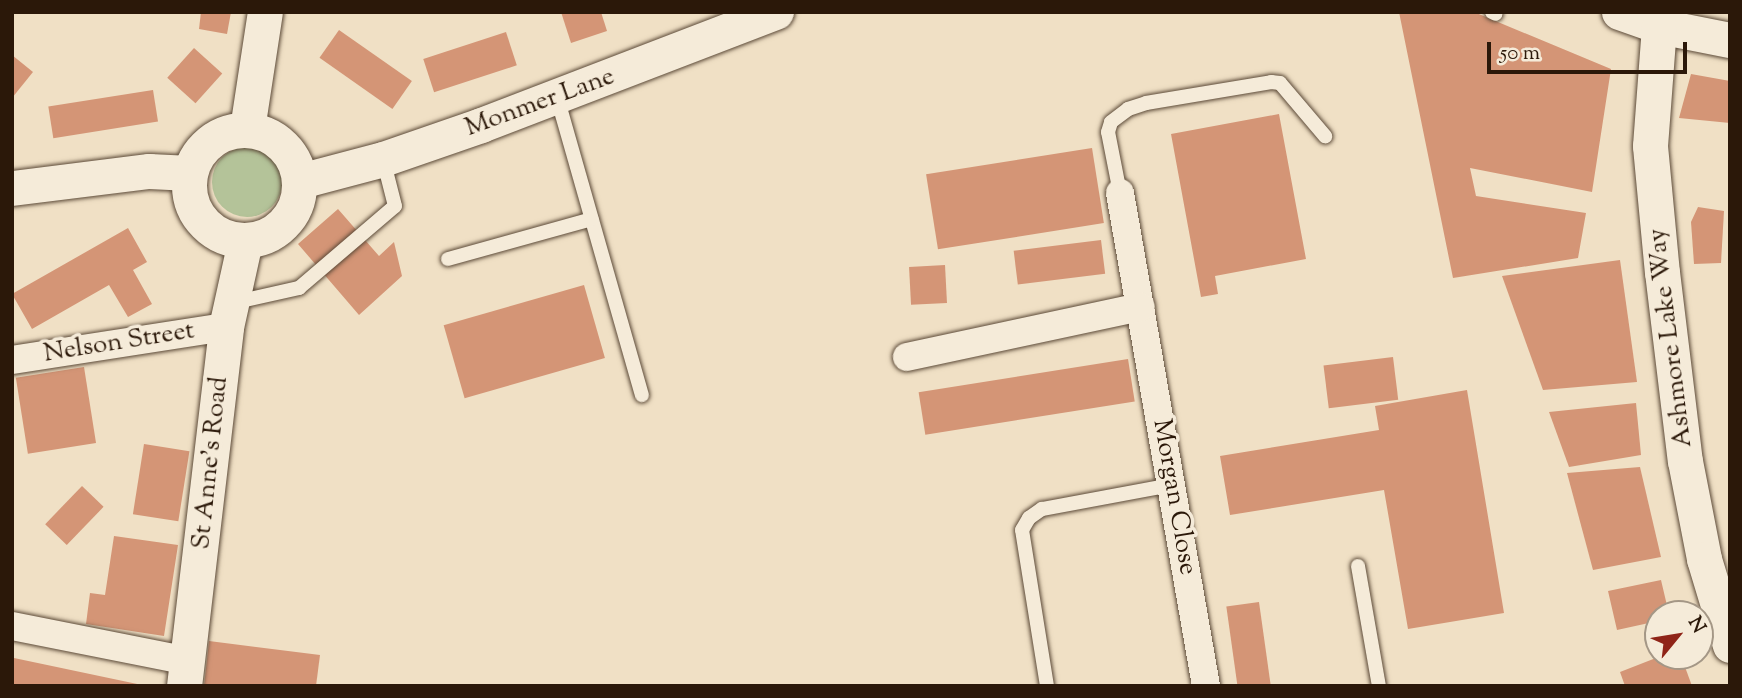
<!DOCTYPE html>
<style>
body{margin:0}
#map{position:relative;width:1742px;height:698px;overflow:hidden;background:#f0e0c5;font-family:"Sorts Mill Goudy",serif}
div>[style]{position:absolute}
.green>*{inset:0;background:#b4c399}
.round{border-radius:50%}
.building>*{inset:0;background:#d49576;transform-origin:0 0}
.roads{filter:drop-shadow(0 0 2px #5c4a38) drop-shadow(0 0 2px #5c4a38)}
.service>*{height:14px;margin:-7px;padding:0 7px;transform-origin:7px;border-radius:7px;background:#f5ebd9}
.minor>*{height:28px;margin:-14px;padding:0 14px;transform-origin:14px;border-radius:14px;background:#f5ebd9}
.tertiary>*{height:35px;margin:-17.5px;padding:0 17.5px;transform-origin:17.5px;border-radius:17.5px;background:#f5ebd9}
.tertiary>.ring{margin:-17.5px;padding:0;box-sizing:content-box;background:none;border:35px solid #f5ebd9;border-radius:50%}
span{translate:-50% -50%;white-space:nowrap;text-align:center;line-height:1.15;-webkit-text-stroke:7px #f5ebd9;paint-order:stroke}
.street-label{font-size:26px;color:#2b1809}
.frame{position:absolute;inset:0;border:14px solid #2b1809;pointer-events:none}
.north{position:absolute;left:1644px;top:600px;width:70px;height:70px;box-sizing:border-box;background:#f5ebd9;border:2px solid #a49786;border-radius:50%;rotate:60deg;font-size:19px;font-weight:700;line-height:28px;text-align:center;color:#2b1809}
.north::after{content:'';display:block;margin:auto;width:24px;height:32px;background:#8f2418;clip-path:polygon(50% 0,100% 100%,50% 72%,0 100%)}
.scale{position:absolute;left:1487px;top:42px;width:200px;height:32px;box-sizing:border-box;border:4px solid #2b1809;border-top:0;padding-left:9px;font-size:21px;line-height:24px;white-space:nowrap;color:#2b1809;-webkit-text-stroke:5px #f5ebd9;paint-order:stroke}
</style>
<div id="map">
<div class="green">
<div class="round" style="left:212px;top:147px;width:70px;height:70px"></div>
</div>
<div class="building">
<div style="clip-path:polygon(201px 12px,231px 12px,227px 34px,199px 29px)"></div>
<div style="clip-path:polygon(561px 12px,601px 12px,607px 31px,571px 43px)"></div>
<div style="clip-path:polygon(1399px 12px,1474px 12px,1611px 69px,1592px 192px,1470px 168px,1476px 196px,1586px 213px,1578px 258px,1453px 278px)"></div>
<div style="left:339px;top:30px;width:89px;height:34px;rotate:35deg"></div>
<div style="left:506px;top:32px;width:35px;height:87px;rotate:72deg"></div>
<div style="left:194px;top:48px;width:38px;height:40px;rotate:42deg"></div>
<div style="clip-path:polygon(12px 55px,33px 72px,12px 98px)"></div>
<div style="clip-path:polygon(1691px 74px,1730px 81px,1730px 123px,1679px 118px)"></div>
<div style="left:153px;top:90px;width:32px;height:106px;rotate:81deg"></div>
<div style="clip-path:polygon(1279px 114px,1306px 259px,1215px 276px,1218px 294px,1201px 297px,1171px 134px)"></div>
<div style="left:1092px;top:148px;width:76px;height:168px;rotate:81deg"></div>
<div style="clip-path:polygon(1698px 207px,1724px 211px,1721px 263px,1694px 264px,1691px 222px)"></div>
<div style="clip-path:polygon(338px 209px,379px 256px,394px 242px,402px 276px,359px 315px,298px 244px)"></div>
<div style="clip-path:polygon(128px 228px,147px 262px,133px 270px,152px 304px,128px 317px,109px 285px,32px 329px,12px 294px)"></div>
<div style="left:1101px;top:240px;width:34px;height:88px;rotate:83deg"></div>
<div style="clip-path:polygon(1620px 260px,1637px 382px,1543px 390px,1502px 276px)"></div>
<div style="left:945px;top:265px;width:38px;height:36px;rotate:87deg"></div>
<div style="left:584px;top:285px;width:76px;height:146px;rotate:74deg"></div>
<div style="left:1393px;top:357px;width:43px;height:70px;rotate:83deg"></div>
<div style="left:1128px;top:359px;width:43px;height:212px;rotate:81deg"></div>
<div style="left:84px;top:367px;width:77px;height:69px;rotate:81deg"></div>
<div style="clip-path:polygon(1467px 390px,1504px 613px,1408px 629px,1384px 490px,1230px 515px,1220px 456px,1379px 430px,1375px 406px)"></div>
<div style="clip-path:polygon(1636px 403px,1641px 455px,1569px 467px,1549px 412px)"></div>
<div style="left:144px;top:444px;width:46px;height:71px;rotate:9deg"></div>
<div style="clip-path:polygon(1640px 467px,1661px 557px,1593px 570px,1567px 473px)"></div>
<div style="left:82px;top:486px;width:30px;height:53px;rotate:44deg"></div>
<div style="clip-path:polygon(114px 536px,178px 545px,164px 636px,86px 624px,90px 593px,105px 595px)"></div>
<div style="clip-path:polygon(1661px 580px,1669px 614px,1658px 614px,1658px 621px,1617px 630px,1608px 591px)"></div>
<div style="left:1259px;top:602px;width:85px;height:33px;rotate:82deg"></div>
<div style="clip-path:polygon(209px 641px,320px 655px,316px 686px,204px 686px)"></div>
<div style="clip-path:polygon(1661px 656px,1681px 656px,1692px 686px,1625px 686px,1620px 672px)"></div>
<div style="clip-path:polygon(14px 658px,142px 685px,142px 686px,12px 686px)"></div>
</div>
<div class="roads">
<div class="service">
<div style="left:1492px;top:12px;width:4px;rotate:27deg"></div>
<div style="left:557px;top:97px;width:310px;rotate:74.1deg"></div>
<div style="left:1120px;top:193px;width:62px;rotate:-101.1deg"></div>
<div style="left:1108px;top:132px;width:10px;rotate:-73deg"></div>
<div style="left:1111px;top:122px;width:21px;rotate:-37deg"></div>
<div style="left:1128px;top:109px;width:19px;rotate:-18deg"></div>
<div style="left:1146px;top:103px;width:127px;rotate:-9.5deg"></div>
<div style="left:1271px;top:82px;width:9px;rotate:6deg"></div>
<div style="left:1280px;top:83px;width:70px;rotate:49.7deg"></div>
<div style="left:448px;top:259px;width:149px;rotate:-15.5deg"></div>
<div style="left:232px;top:303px;width:69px;rotate:-12.6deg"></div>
<div style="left:299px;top:288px;width:126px;rotate:-40.5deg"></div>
<div style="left:395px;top:206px;width:49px;rotate:-104.3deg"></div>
<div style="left:1358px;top:566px;width:122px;rotate:80.1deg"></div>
<div style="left:1047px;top:686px;width:158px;rotate:-99.1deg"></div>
<div style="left:1022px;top:530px;width:14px;rotate:-60deg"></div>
<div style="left:1029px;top:518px;width:16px;rotate:-35deg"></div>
<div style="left:1042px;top:509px;width:132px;rotate:-10.5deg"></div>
</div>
<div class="minor">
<div style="left:1120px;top:193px;width:500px;rotate:80.1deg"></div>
<div style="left:907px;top:357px;width:239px;rotate:-12.1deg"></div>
<div style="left:12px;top:360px;width:217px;rotate:-8.8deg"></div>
<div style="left:12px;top:626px;width:180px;rotate:11.2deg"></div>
</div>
<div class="tertiary">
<div style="left:1619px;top:12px;width:42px;rotate:19.3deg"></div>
<div style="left:1659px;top:26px;width:72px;rotate:11.2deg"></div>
<div style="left:1659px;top:26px;width:120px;rotate:94.3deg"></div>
<div style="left:1650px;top:146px;width:127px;rotate:84.6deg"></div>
<div style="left:1662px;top:272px;width:190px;rotate:83.1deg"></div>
<div style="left:1685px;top:461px;width:100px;rotate:79deg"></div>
<div style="left:1704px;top:559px;width:90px;rotate:73.2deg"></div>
<div style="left:247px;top:129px;width:118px;rotate:-81.3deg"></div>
<div class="ring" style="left:189px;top:130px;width:75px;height:75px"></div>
<div style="left:300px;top:181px;width:86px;rotate:-14.8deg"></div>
<div style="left:383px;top:159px;width:104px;rotate:-19.1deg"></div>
<div style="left:481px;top:125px;width:316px;rotate:-21deg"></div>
<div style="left:12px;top:188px;width:138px;rotate:-7.1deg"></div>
<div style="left:149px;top:171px;width:41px;rotate:2.8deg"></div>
<div style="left:184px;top:686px;width:361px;rotate:-83.3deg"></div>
<div style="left:226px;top:327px;width:88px;rotate:-77.5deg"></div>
</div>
</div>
<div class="street-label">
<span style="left:540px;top:103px;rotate:-20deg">Monmer Lane</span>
<span style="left:1671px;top:338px;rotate:-97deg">Ashmore Lake Way</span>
<span style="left:119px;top:343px;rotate:-9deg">Nelson Street</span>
<span style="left:211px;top:463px;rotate:-84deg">St Anne's Road</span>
<span style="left:1174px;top:497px;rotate:80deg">Morgan Close</span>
</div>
<div class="frame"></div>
<div class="north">N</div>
<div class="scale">50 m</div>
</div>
